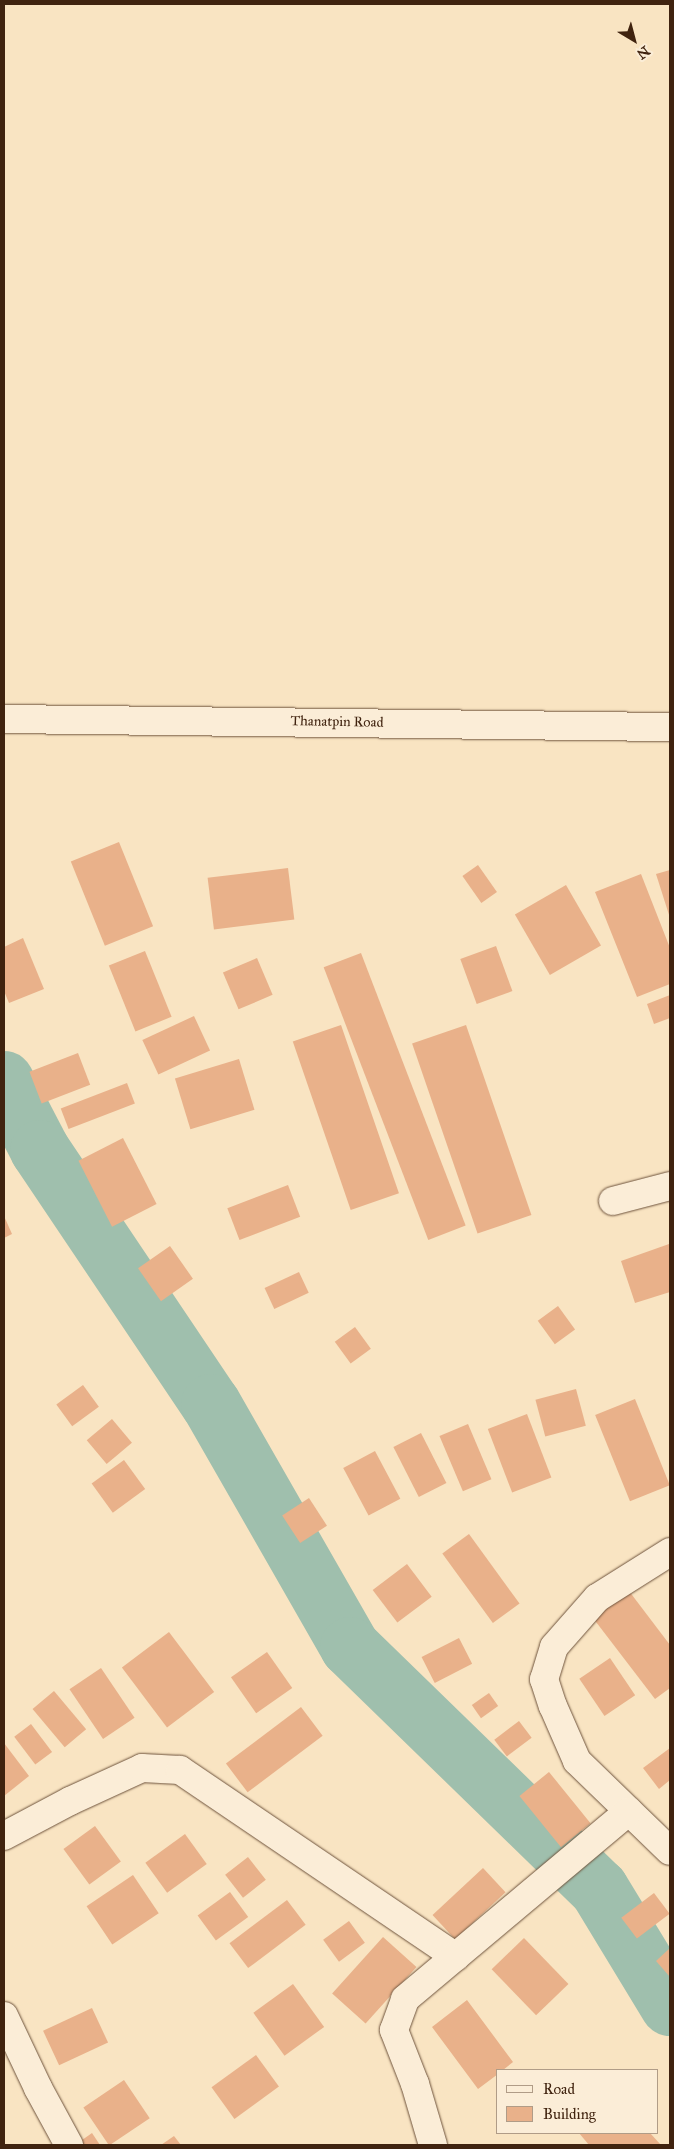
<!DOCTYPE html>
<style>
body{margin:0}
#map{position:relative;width:674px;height:2149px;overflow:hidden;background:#f9e4c2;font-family:"IM FELL Great Primer",serif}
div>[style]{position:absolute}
.river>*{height:60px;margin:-30px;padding:0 30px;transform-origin:30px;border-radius:30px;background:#9fbfad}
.building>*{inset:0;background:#e9b18a;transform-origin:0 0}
.roads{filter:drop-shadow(0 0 1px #6e533c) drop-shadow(0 0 1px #6e533c)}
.street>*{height:28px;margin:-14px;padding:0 14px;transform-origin:14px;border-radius:14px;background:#fbedd7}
.secondary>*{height:28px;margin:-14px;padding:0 14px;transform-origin:14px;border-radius:14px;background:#fbedd7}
span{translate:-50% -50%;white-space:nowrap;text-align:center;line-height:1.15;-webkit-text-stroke:4.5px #fbedd7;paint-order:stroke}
.street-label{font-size:14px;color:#40230f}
.frame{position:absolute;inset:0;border:5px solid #40230f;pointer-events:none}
.legend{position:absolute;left:496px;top:2069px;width:162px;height:65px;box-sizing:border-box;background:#fbedd7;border:1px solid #b09c87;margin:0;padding:6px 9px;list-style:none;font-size:15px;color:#40230f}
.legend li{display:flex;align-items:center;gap:10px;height:25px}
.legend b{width:25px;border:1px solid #b09c87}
.north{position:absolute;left:609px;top:15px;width:50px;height:50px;-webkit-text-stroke:4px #fbedd7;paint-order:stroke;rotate:143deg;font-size:14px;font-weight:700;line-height:20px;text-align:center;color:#40230f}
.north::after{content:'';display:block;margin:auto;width:18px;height:22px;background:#40230f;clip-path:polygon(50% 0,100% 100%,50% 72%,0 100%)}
</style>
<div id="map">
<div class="river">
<div style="left:4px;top:1081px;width:78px;rotate:62.4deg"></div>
<div style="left:40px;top:1150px;width:306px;rotate:56.1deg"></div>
<div style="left:211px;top:1404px;width:280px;rotate:60.2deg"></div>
<div style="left:350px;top:1647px;width:347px;rotate:44.2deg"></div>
<div style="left:599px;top:1889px;width:137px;rotate:58.7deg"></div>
</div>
<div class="building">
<div style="left:119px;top:842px;width:91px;height:52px;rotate:68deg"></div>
<div style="left:478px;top:865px;width:33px;height:19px;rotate:55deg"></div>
<div style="left:288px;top:868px;width:52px;height:81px;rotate:83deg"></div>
<div style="clip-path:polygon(670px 870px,670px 918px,656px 874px)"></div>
<div style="clip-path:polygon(641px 874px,670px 948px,670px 984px,637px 997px,595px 892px)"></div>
<div style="left:566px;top:885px;width:70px;height:59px;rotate:60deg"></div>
<div style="clip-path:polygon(23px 938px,44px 989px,9px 1003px,4px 991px,4px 947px)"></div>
<div style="left:496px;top:946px;width:48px;height:38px;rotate:70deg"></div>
<div style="left:145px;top:951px;width:71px;height:39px;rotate:68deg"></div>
<div style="left:361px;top:953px;width:292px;height:40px;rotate:69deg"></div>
<div style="left:257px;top:958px;width:40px;height:37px;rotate:67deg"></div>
<div style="clip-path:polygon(670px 995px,670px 1018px,654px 1024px,647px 1004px)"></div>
<div style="left:194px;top:1016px;width:38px;height:57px;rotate:65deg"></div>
<div style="left:341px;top:1025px;width:178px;height:51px;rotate:71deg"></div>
<div style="left:466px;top:1025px;width:201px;height:57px;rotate:71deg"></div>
<div style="left:78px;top:1053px;width:34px;height:52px;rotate:69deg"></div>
<div style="left:239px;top:1059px;width:53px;height:67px;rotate:73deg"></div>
<div style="left:127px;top:1083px;width:22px;height:71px;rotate:69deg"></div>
<div style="left:123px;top:1138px;width:74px;height:50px;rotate:63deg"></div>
<div style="left:288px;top:1185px;width:34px;height:65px;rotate:69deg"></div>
<div style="clip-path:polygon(4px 1216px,12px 1234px,4px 1238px)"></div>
<div style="clip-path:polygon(669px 1244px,670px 1292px,635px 1303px,621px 1261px)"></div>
<div style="left:170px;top:1246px;width:40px;height:39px;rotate:55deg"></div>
<div style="left:299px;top:1272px;width:23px;height:38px;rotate:65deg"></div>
<div style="left:558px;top:1306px;width:29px;height:25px;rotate:54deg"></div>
<div style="left:355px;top:1327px;width:27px;height:25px;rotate:54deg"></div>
<div style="left:83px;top:1385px;width:27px;height:33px;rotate:54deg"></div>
<div style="left:576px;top:1389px;width:38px;height:42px;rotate:75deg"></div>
<div style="left:635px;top:1399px;width:93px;height:43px;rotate:68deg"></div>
<div style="left:527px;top:1414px;width:68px;height:42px;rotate:69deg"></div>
<div style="left:112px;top:1419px;width:31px;height:33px;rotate:50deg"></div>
<div style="left:468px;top:1424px;width:60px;height:31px;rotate:67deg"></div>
<div style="left:421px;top:1433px;width:56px;height:31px;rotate:63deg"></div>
<div style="left:375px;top:1451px;width:54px;height:36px;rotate:62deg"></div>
<div style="left:124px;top:1460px;width:36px;height:40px;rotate:54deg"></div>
<div style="left:309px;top:1498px;width:33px;height:32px;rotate:57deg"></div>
<div style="left:469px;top:1534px;width:86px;height:33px;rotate:54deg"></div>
<div style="left:407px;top:1564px;width:41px;height:43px;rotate:53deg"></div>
<div style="clip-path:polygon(629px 1591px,670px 1645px,670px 1688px,655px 1699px,593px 1618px)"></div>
<div style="left:169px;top:1632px;width:75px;height:59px;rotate:53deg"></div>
<div style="left:459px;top:1638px;width:29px;height:42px;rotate:63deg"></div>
<div style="left:267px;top:1652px;width:44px;height:44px;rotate:55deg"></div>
<div style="left:610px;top:1658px;width:45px;height:37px;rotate:56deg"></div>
<div style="left:101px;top:1668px;width:60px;height:38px;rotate:56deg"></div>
<div style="left:54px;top:1691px;width:50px;height:28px;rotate:50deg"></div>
<div style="left:489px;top:1693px;width:16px;height:21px;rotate:55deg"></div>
<div style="left:301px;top:1707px;width:36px;height:94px;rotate:53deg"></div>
<div style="left:519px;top:1721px;width:21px;height:31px;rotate:53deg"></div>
<div style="left:31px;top:1724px;width:35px;height:21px;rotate:53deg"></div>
<div style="clip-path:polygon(4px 1743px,29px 1776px,4px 1796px)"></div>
<div style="clip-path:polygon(670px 1748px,670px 1780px,659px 1789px,643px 1768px)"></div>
<div style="left:549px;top:1772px;width:66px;height:38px;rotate:51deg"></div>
<div style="left:95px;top:1826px;width:44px;height:39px;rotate:54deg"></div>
<div style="left:185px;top:1834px;width:37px;height:49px;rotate:54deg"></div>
<div style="left:248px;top:1857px;width:29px;height:29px;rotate:52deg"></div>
<div style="left:483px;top:1868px;width:33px;height:69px;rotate:47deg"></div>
<div style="left:133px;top:1875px;width:46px;height:56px;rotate:56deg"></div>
<div style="left:230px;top:1892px;width:31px;height:40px;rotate:54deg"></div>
<div style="left:654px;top:1893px;width:26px;height:41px;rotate:53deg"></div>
<div style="left:287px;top:1900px;width:31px;height:72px;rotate:53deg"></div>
<div style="left:349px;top:1921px;width:27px;height:32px;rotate:54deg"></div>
<div style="left:383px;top:1937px;width:45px;height:76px;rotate:42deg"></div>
<div style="left:524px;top:1938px;width:64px;height:45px;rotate:46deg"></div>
<div style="clip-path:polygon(670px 1948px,670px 1977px,656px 1961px)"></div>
<div style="left:293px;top:1984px;width:53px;height:49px;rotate:54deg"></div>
<div style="clip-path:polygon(467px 2000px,513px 2062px,503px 2070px,498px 2070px,498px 2074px,478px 2089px,432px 2027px)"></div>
<div style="left:92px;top:2008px;width:38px;height:54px;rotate:65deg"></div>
<div style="left:256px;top:2055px;width:39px;height:55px;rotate:54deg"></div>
<div style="left:124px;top:2080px;width:46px;height:49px;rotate:56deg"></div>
<div style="clip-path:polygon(92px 2133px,100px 2145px,75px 2145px)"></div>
<div style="clip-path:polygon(579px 2133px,650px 2133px,661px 2145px,589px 2145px)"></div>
<div style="clip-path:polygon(174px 2136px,181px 2145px,161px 2145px)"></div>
</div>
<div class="roads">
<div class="street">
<div style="left:613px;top:1201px;width:59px;rotate:-14.7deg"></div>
<div style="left:670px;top:1552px;width:86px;rotate:147.8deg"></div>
<div style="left:597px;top:1598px;width:65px;rotate:131.3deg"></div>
<div style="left:554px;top:1647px;width:34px;rotate:107deg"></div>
<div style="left:544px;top:1679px;width:28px;rotate:72deg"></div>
<div style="left:553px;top:1706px;width:60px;rotate:66.4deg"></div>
<div style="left:577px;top:1761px;width:129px;rotate:44.1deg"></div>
<div style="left:4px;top:1836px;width:75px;rotate:-27.9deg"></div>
<div style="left:70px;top:1801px;width:79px;rotate:-24.6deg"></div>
<div style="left:142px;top:1768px;width:38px;rotate:3deg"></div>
<div style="left:180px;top:1770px;width:333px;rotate:34.1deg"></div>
<div style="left:4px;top:2016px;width:80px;rotate:64.7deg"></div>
<div style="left:38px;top:2088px;width:65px;rotate:61.5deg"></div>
<div style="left:433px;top:2145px;width:64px;rotate:-106.4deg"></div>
<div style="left:415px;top:2084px;width:58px;rotate:-111.3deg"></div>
<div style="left:394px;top:2030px;width:33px;rotate:-70deg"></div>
<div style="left:405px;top:1999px;width:292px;rotate:-40deg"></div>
</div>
<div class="secondary">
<div style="left:4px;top:719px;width:666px;rotate:0.69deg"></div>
</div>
</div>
<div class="street-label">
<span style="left:337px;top:722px;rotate:1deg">Thanatpin Road</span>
</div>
<div class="frame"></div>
<ul class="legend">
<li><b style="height:6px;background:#fbedd7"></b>Road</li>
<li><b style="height:14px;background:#e9b18a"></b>Building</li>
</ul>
<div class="north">N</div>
</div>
